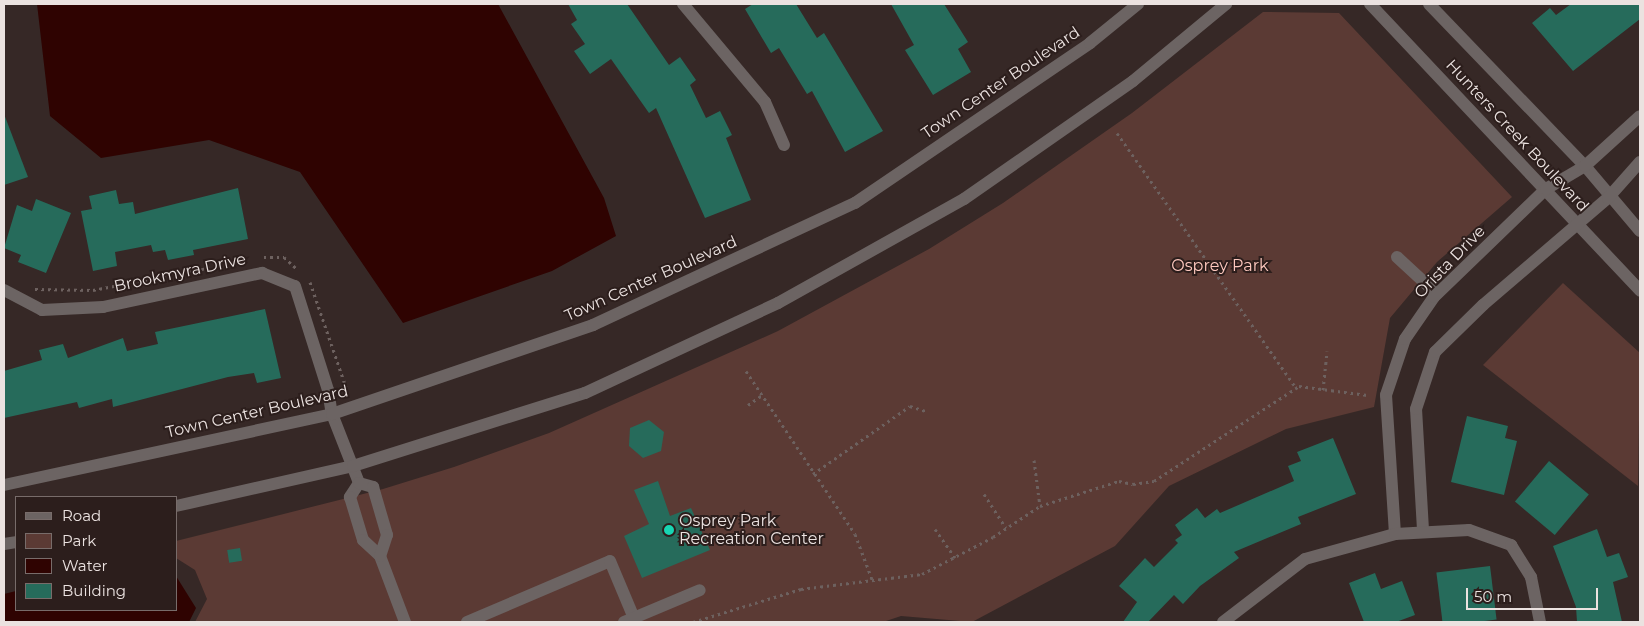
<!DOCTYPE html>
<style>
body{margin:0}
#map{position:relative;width:1644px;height:626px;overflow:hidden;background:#362826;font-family:Montserrat,sans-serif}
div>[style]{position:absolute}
.green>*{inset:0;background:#5b3a34}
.water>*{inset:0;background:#2f0301}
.building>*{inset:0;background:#266b5b;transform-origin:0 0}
.path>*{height:3px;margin-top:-1.5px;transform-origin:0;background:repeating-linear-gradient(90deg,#6d615f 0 2.5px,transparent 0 6.5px)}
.minor>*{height:12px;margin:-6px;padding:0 6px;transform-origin:6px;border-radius:6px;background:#6c6463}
.dots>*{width:14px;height:14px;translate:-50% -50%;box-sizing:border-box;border:2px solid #2c1e1c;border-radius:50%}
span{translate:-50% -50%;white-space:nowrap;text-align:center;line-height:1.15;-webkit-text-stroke:4px #2c1e1c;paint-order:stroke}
.street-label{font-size:16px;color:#ebe2e0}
.park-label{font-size:16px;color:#fec9bf}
.poi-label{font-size:16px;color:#ebe2e0}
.left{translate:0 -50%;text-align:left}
.frame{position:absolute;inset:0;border:5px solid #ebe2e0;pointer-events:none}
.legend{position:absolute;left:15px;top:496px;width:162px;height:115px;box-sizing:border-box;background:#2c1e1c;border:1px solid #786c6a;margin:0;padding:6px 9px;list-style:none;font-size:15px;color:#ebe2e0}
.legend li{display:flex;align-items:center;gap:10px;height:25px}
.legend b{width:25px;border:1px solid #786c6a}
.scale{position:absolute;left:1466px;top:588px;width:132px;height:22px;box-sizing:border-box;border:2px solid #ebe2e0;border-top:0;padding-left:6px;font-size:15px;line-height:18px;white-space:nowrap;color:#ebe2e0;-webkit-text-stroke:4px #2c1e1c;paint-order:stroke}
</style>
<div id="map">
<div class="green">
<div style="clip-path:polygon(1263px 12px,1339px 13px,1512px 197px,1437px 262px,1390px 318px,1374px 407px,1286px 429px,1169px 486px,1115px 546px,972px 622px,901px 616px,883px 622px,195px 622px,207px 599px,195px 570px,176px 558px,176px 541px,383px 489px,454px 467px,549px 433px,778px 331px,929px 249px,1003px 203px,1132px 113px)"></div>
<div style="clip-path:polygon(1563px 283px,1640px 353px,1638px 486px,1483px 365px)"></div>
</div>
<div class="water">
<div style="clip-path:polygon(37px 4px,498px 4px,604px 198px,616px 236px,552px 271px,403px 323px,300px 172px,209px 140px,101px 158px,50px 116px)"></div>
<div style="clip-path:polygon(176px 576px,196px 608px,189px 622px,4px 622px,4px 594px,16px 591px,16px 610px,176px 610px)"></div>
</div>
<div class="building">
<div style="clip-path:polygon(568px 4px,627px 4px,669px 65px,680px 57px,696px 80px,690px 85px,706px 118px,720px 111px,732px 135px,726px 138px,751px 200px,705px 218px,656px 108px,649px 113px,611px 59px,590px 74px,574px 51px,585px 44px,571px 24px,577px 20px)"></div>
<div style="clip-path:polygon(753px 4px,796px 4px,817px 38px,824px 33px,883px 131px,845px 152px,812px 91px,807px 94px,779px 48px,771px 53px,745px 9px)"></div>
<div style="clip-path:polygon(891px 4px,944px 4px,968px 42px,958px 49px,971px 72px,933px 95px,905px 50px,914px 45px)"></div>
<div style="clip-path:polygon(1571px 4px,1640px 4px,1640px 19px,1573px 71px,1532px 23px,1550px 8px,1556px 15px)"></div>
<div style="clip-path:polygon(4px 114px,28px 177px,4px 185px)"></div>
<div style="clip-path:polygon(238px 188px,248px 239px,193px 250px,194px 255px,168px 260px,165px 250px,153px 252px,151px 245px,115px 252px,117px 266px,93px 271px,81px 211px,92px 209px,89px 196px,116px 190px,119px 204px,133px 202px,135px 214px)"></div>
<div style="clip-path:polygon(36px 199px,71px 213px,46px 273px,18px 262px,21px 255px,4px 248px,17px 205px,32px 211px)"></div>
<div style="clip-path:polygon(265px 309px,281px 378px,257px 383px,254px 373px,228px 377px,113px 407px,112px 399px,79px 408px,77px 402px,4px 418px,4px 371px,42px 360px,39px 350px,63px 344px,68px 358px,123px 338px,127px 351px,158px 344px,155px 332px)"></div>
<div style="clip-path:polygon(1467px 416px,1508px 426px,1505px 438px,1517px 441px,1504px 495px,1451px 482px)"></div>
<div style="clip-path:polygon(649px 420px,664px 432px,661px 451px,643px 458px,629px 446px,630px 428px)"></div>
<div style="clip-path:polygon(1333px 438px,1356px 494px,1298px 517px,1301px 524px,1234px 552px,1239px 558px,1200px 586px,1183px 604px,1174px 595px,1148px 622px,1123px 622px,1137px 602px,1119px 586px,1145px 558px,1154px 567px,1178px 543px,1175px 540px,1182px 535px,1175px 525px,1197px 508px,1205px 518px,1217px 509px,1220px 513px,1294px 481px,1288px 466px,1301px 461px,1297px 452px)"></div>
<div style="left:1549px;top:461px;width:52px;height:53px;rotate:40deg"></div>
<div style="clip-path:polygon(658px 481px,670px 516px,691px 508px,710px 550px,642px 578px,624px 536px,649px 524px,634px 490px)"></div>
<div style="clip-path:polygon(1597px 529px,1607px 557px,1619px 553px,1628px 577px,1613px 582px,1622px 622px,1577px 622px,1576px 607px,1553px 546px)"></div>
<div style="left:240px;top:548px;width:13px;height:13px;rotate:81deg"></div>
<div style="left:1490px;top:566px;width:54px;height:54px;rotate:83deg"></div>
<div style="clip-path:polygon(1375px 573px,1381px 589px,1402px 581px,1415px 615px,1396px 622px,1364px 622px,1349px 583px)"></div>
</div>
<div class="path">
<div style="left:1117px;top:133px;width:312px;rotate:54.9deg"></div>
<div style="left:264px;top:257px;width:20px"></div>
<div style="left:284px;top:257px;width:19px;rotate:43deg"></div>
<div style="left:310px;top:282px;width:111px;rotate:71.1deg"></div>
<div style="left:35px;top:289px;width:58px;rotate:1deg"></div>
<div style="left:93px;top:290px;width:121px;rotate:-10.9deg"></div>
<div style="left:746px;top:371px;width:196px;rotate:56.2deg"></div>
<div style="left:855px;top:534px;width:51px;rotate:69.4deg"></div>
<div style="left:1323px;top:390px;width:39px;rotate:-84deg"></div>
<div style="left:748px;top:405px;width:16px;rotate:-35deg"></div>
<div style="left:1034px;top:460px;width:46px;rotate:82.6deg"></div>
<div style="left:813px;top:474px;width:118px;rotate:-35deg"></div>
<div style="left:910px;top:406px;width:16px;rotate:18deg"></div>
<div style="left:984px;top:494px;width:40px;rotate:57.1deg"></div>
<div style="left:935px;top:529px;width:35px;rotate:55deg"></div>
<div style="left:693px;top:622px;width:113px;rotate:-17deg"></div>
<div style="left:801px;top:589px;width:122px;rotate:-7.1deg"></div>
<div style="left:922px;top:574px;width:80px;rotate:-27.5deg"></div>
<div style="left:993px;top:537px;width:56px;rotate:-33.4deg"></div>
<div style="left:1040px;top:506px;width:83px;rotate:-17.6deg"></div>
<div style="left:1119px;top:481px;width:14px;rotate:12deg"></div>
<div style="left:1133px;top:484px;width:21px;rotate:-8deg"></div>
<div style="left:1154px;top:481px;width:173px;rotate:-33.2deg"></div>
<div style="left:1299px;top:386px;width:69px;rotate:7.5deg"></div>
</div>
<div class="minor">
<div style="left:683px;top:4px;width:128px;rotate:50.1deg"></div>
<div style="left:765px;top:102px;width:47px;rotate:66.2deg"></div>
<div style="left:1370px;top:4px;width:394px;rotate:46.7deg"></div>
<div style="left:1429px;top:4px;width:225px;rotate:46.1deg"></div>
<div style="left:1585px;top:166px;width:85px;rotate:49.8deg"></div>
<div style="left:1397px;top:257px;width:54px;rotate:42.8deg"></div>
<div style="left:4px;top:290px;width:43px;rotate:27.8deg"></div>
<div style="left:42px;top:310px;width:61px;rotate:-2.8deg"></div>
<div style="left:103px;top:307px;width:163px;rotate:-12.1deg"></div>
<div style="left:262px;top:273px;width:35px;rotate:22deg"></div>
<div style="left:295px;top:286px;width:109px;rotate:72.4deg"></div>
<div style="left:328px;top:390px;width:24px;rotate:81deg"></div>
<div style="left:332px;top:414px;width:74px;rotate:68.6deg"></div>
<div style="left:359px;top:483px;width:17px;rotate:123deg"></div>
<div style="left:350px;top:497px;width:45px;rotate:73.2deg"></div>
<div style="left:363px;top:540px;width:23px;rotate:43deg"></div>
<div style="left:380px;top:556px;width:71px;rotate:69.3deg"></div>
<div style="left:359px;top:483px;width:15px;rotate:16deg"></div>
<div style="left:373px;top:487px;width:50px;rotate:73.7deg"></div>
<div style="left:387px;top:535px;width:22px;rotate:108deg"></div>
<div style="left:4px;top:485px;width:336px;rotate:-12.2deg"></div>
<div style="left:332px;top:414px;width:276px;rotate:-18.8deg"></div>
<div style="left:593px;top:325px;width:289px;rotate:-25deg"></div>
<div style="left:855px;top:203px;width:284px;rotate:-34.2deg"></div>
<div style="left:1090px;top:43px;width:62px;rotate:-39.1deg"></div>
<div style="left:176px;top:506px;width:181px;rotate:-12.7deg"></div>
<div style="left:353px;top:466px;width:243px;rotate:-17.5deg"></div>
<div style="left:585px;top:393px;width:213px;rotate:-25deg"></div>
<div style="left:778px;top:303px;width:213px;rotate:-29.2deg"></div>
<div style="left:964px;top:199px;width:206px;rotate:-34.9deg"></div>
<div style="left:1133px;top:81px;width:121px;rotate:-39.6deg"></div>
<div style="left:1423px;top:530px;width:121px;rotate:-93.3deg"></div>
<div style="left:1416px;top:409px;width:60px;rotate:-71.6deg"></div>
<div style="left:1435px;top:352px;width:67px;rotate:-44.4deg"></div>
<div style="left:1483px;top:305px;width:165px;rotate:-40.6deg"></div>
<div style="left:1608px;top:198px;width:48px;rotate:-48.4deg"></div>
<div style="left:1395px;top:534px;width:139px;rotate:-93.7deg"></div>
<div style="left:1386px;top:395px;width:59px;rotate:-71.3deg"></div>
<div style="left:1405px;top:339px;width:51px;rotate:-55.4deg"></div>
<div style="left:1434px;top:297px;width:156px;rotate:-44deg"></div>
<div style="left:1546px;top:189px;width:45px;rotate:-30.5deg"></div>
<div style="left:1585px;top:166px;width:74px;rotate:-42.3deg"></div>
<div style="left:4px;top:544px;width:12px;rotate:-9deg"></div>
<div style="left:467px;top:622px;width:155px;rotate:-23.1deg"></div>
<div style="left:610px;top:561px;width:62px;rotate:67.2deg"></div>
<div style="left:624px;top:622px;width:82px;rotate:-22.8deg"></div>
<div style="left:1223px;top:622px;width:103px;rotate:-37.5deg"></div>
<div style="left:1305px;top:559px;width:93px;rotate:-15.5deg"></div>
<div style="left:1395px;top:534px;width:74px;rotate:-3.1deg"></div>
<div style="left:1469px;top:530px;width:45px;rotate:19.7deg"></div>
<div style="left:1511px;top:545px;width:38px;rotate:58deg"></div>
<div style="left:1531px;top:577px;width:46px;rotate:78.7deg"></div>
</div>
<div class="dots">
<div style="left:669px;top:530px;background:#18d5b2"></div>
</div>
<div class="street-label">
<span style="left:1001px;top:83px;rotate:-34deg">Town Center Boulevard</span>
<span style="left:1517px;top:136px;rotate:47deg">Hunters Creek Boulevard</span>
<span style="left:1450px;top:262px;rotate:-46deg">Orista Drive</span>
<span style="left:180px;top:273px;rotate:-12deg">Brookmyra Drive</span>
<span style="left:651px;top:279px;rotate:-24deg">Town Center Boulevard</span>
<span style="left:257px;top:412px;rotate:-13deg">Town Center Boulevard</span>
</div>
<div class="park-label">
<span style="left:1220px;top:266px">Osprey Park</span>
</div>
<div class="poi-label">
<span class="left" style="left:679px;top:530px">Osprey Park<br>Recreation Center</span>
</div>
<div class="frame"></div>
<ul class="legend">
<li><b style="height:6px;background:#6c6463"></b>Road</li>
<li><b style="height:14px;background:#5b3a34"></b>Park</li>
<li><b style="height:14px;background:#2f0301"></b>Water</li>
<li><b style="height:14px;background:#266b5b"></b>Building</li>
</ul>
<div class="scale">50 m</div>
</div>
